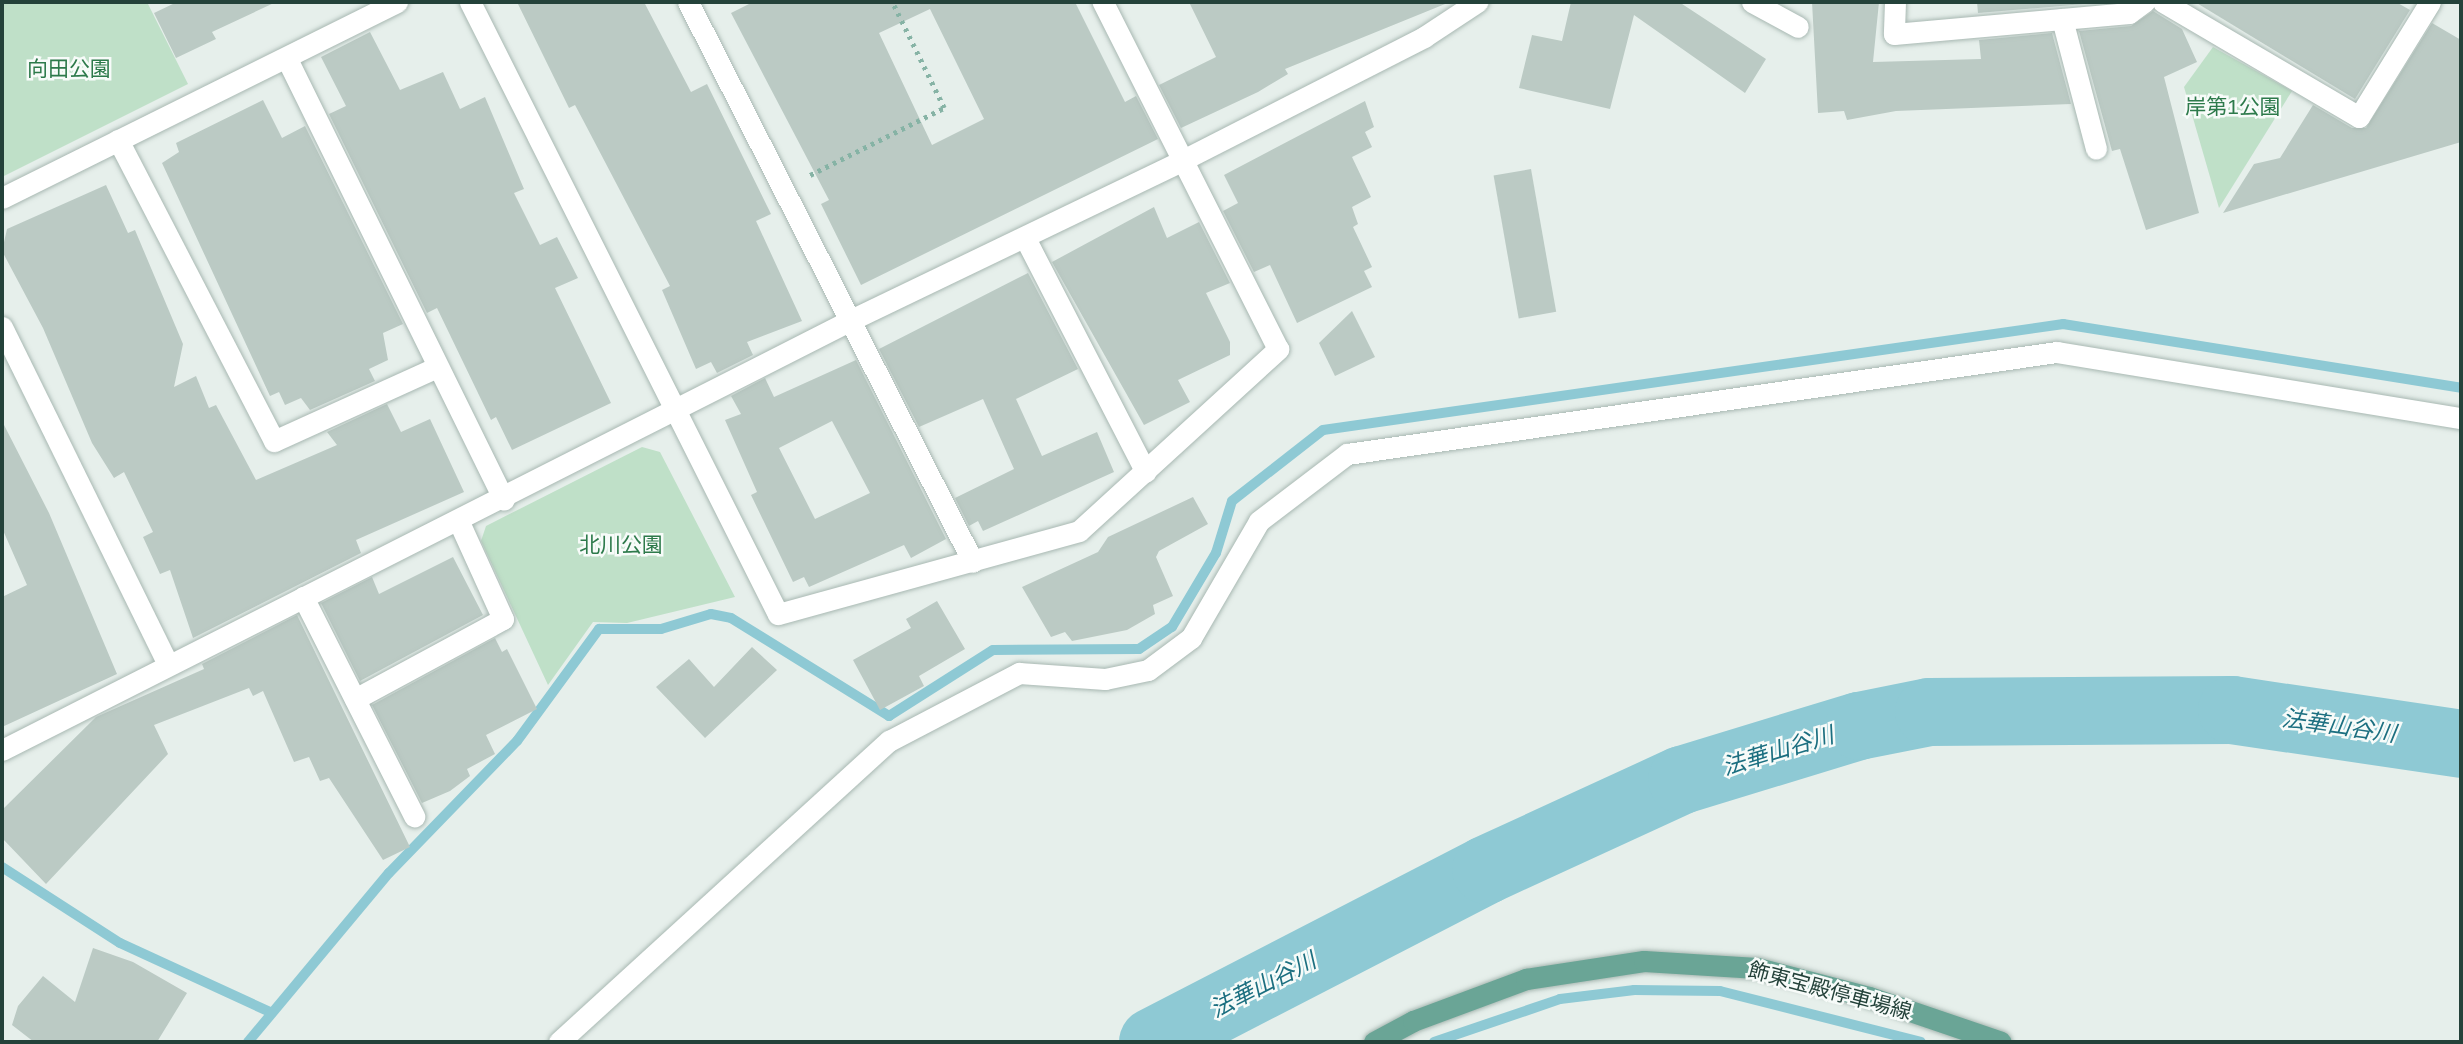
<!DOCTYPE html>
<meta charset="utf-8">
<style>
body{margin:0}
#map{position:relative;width:2463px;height:1044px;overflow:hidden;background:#e6efeb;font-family:Arial,"Noto Sans JP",sans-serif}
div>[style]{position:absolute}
.green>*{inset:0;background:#bfe0c8}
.stream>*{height:10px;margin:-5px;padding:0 5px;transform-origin:5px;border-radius:5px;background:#8ec9d4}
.river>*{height:68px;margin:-34px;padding:0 34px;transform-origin:34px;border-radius:34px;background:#8ec9d4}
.building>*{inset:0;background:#bbcac4;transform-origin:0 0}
.path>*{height:4.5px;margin-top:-2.25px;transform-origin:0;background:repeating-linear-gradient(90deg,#86b3a5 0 3.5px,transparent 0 8.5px)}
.roads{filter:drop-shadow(0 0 2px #a8b8b2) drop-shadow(0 0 2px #a8b8b2)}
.minor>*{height:21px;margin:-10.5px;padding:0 10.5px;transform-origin:10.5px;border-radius:10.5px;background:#fff}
.major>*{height:21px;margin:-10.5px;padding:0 10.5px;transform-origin:10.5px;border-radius:10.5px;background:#6aa596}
span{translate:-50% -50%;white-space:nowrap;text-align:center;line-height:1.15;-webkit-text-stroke:5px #f7fbf9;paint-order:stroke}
.park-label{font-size:21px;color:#2d7a4b}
.street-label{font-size:21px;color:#24423a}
.water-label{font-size:23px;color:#1c6f80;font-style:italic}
.frame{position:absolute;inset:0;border:4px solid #24423a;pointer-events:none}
</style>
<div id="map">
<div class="green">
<div style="clip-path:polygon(2px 2px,147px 2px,188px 84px,2px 177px)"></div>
<div style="clip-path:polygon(2213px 47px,2292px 91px,2219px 208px,2184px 87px)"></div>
<div style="clip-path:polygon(642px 447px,660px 452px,735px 597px,627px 623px,593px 622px,548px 685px,481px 541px,486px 526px)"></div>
</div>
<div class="stream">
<div style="left:2px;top:867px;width:140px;rotate:32.8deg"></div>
<div style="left:120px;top:943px;width:167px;rotate:24.7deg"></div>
<div style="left:248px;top:1042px;width:220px;rotate:-50.2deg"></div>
<div style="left:389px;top:873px;width:184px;rotate:-45.9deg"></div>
<div style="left:517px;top:741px;width:139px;rotate:-53.8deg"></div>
<div style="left:599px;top:629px;width:62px"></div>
<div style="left:661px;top:629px;width:52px;rotate:-16.7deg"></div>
<div style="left:711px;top:614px;width:20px;rotate:11deg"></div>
<div style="left:731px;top:618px;width:186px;rotate:31.8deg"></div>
<div style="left:889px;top:716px;width:123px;rotate:-32.4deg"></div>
<div style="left:993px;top:650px;width:146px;rotate:-0.4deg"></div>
<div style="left:1139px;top:649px;width:40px;rotate:-34deg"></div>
<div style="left:1172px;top:627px;width:86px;rotate:-59.3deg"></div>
<div style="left:1216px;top:553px;width:54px;rotate:-72.9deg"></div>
<div style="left:1232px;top:501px;width:115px;rotate:-38deg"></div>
<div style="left:1323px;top:430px;width:748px;rotate:-8.15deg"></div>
<div style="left:2063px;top:324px;width:403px;rotate:9.1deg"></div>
<div style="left:1434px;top:1042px;width:133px;rotate:-18.8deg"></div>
<div style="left:1560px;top:999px;width:75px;rotate:-6.9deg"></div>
<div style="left:1634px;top:990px;width:86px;rotate:0.7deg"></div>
<div style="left:1720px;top:991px;width:207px;rotate:14.2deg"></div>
</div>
<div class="river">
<div style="left:1153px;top:1042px;width:375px;rotate:-27.3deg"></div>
<div style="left:1486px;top:870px;width:216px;rotate:-24.7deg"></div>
<div style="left:1682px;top:780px;width:185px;rotate:-17deg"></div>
<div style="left:1859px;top:726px;width:71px;rotate:-11.3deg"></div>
<div style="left:1929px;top:712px;width:303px;rotate:-0.4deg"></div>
<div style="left:2232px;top:710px;width:232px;rotate:8.4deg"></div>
</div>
<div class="building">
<div style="clip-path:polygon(177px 2px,276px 2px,212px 32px,216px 39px,176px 58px,154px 13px)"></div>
<div style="clip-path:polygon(517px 2px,644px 2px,691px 92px,707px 84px,771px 214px,756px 221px,802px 321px,747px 342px,753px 355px,717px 373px,711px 362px,696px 369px,662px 290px,670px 286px,583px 120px,575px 105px,569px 108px)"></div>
<div style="clip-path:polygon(evenodd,753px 2px,1075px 2px,1125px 102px,1136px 96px,1158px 139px,861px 285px,821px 204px,829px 200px,731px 13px,753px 2px,930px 9px,984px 119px,932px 145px,879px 33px,930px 9px)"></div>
<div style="clip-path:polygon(1189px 2px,1450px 2px,1285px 69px,1288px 74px,1258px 92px,1181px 128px,1159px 85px,1216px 57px)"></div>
<div style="clip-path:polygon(1571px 2px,1679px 2px,1766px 59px,1745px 93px,1634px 15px,1610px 109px,1519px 88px,1532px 35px,1562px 41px)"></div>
<div style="clip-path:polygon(1812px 2px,1879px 2px,1873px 62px,1981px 59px,1979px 40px,2052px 33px,2071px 104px,1896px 111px,1847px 120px,1844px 111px,1818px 113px)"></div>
<div style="clip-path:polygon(1977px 2px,2107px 2px,1978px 13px)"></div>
<div style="clip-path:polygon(2195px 2px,2396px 2px,2410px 10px,2355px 99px)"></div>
<div style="clip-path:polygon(2153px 11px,2182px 29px,2197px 62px,2164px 77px,2199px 213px,2146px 230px,2120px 149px,2112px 151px,2079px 31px,2131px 26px)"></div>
<div style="clip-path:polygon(2432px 23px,2461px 40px,2461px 142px,2223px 213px,2254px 164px,2280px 158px,2313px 105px,2352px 128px,2366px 128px)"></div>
<div style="clip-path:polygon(370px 32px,400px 90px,443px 72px,460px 109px,485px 97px,524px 189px,514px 193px,540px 245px,557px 237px,578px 278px,555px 288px,611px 403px,512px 450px,496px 417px,491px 420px,437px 308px,427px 313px,329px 114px,346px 106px,321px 57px)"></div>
<div style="clip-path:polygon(263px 100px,282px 138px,305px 126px,403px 324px,383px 333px,388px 360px,369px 369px,375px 381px,310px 410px,301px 398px,285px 405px,279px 392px,270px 396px,162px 163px,179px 152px,176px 143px)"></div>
<div style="clip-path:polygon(1365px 101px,1374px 127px,1365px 132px,1372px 147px,1352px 157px,1371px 197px,1352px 207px,1358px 224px,1353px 227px,1372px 267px,1364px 271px,1372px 287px,1297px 323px,1270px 265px,1254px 272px,1223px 211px,1238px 203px,1224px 175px)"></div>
<div style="left:1531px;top:169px;width:145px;height:38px;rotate:80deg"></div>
<div style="clip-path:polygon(106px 185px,128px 233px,135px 230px,183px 344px,174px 387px,196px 376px,209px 408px,216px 405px,256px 480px,337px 445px,327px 432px,387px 404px,401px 432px,430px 419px,464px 492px,356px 540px,361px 553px,193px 638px,170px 570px,160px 574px,143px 537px,153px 532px,124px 472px,114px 478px,92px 443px,43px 328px,2px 251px,7px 229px)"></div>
<div style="clip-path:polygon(1154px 207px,1167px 238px,1199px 222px,1230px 283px,1206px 293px,1230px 342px,1230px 355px,1178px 380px,1190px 402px,1144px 425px,1052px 262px)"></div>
<div style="clip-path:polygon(1028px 273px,1078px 369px,1016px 399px,1042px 456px,1097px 432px,1114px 472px,983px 531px,978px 521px,969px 526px,955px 498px,1014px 469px,983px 399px,919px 427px,879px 349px)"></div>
<div style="clip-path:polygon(1352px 311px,1375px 357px,1335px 376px,1319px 343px)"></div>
<div style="clip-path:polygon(evenodd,856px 360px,946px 539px,911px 558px,904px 545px,809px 587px,804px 577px,793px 582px,751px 495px,757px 492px,725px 420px,741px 414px,731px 396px,765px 378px,774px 397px,856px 360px,832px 421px,870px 493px,815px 519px,779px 448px,832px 421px)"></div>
<div style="clip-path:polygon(2px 421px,49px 513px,117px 674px,2px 727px,2px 597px,27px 585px,2px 528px)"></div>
<div style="clip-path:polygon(1193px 497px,1208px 524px,1159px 551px,1156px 557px,1173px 596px,1153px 605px,1155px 614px,1127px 630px,1072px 641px,1065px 632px,1051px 637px,1022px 587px,1098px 552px,1108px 537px)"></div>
<div style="clip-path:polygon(453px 557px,483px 615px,360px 681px,321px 603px,372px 577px,379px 594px)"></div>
<div style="clip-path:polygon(937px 601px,965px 649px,919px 676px,924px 686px,880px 710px,853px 660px,911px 628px,906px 619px)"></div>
<div style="clip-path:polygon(297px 615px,410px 847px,383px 860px,329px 778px,320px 781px,309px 757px,294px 762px,263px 691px,253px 696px,249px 688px,154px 725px,168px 754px,46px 884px,2px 838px,2px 810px,96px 717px,204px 669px,202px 664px)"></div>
<div style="clip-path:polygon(495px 638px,502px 652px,507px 649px,537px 709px,486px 735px,495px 754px,467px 769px,470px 776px,450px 791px,422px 803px,372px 705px)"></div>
<div style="clip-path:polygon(752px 647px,777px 670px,705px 738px,656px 687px,689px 659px,714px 687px)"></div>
<div style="clip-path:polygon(93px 948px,133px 962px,187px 993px,157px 1042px,34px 1042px,12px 1025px,18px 1006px,43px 976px,75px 1002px)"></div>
</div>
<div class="path">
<div style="left:810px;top:175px;width:150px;rotate:-26.6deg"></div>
<div style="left:944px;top:108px;width:118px;rotate:-116.1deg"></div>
</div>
<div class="roads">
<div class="minor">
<div style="left:470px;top:2px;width:685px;rotate:63.29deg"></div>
<div style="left:778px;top:614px;width:312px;rotate:-15.4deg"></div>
<div style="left:1079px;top:531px;width:270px;rotate:-42.4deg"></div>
<div style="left:1278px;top:349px;width:389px;rotate:-116.8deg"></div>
<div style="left:688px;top:2px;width:628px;rotate:63.03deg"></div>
<div style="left:1752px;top:2px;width:52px;rotate:28.5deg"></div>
<div style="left:1895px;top:2px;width:32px;rotate:92deg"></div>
<div style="left:1894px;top:34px;width:236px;rotate:-5.1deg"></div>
<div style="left:2129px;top:13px;width:19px;rotate:-36deg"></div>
<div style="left:2163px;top:2px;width:227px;rotate:30.4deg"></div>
<div style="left:2359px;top:117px;width:135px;rotate:-58.3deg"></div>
<div style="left:2062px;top:19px;width:134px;rotate:75.3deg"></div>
<div style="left:287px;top:59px;width:491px;rotate:63.8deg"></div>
<div style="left:118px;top:140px;width:339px;rotate:62.6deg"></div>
<div style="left:274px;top:441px;width:179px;rotate:-24.4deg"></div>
<div style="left:2px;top:198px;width:441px;rotate:-26.4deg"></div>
<div style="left:1025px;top:238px;width:263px;rotate:62.7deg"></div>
<div style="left:2px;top:327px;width:373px;rotate:63.8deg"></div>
<div style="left:303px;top:597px;width:246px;rotate:63.1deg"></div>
<div style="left:355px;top:699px;width:168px;rotate:-28.4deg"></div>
<div style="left:503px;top:619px;width:107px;rotate:-114.4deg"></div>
<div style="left:2px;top:750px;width:949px;rotate:-26.86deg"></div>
<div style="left:849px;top:321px;width:371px;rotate:-25.7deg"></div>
<div style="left:1183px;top:160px;width:271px;rotate:-27deg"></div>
<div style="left:1424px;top:37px;width:64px;rotate:-33.4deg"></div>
<div style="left:559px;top:1042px;width:447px;rotate:-42.4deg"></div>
<div style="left:889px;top:741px;width:147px;rotate:-27.6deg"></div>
<div style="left:1019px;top:673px;width:86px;rotate:4deg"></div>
<div style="left:1105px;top:679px;width:44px;rotate:-11.8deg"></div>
<div style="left:1148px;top:670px;width:54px;rotate:-36.7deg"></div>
<div style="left:1191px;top:638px;width:135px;rotate:-59.8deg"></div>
<div style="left:1259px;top:521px;width:111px;rotate:-37.3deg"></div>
<div style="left:1347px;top:454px;width:717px;rotate:-8.18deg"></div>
<div style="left:2057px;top:352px;width:409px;rotate:9.3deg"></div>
</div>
<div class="major">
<div style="left:1374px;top:1042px;width:44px;rotate:-28.3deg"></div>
<div style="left:1413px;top:1021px;width:121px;rotate:-20.4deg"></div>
<div style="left:1526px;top:979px;width:119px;rotate:-8.7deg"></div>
<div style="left:1644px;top:961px;width:113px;rotate:3.5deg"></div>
<div style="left:1757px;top:968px;width:116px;rotate:14.5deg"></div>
<div style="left:1869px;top:997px;width:139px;rotate:18.8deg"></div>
</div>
</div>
<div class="park-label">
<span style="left:69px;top:69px">向田公園</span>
<span style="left:2233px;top:107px">岸第1公園</span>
<span style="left:621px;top:545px">北川公園</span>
</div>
<div class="street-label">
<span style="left:1830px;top:991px;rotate:15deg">飾東宝殿停車場線</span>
</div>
<div class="water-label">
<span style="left:2339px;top:726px;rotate:8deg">法華山谷川</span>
<span style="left:1778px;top:751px;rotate:-17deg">法華山谷川</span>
<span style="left:1263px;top:985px;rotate:-27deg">法華山谷川</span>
</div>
<div class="frame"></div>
</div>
